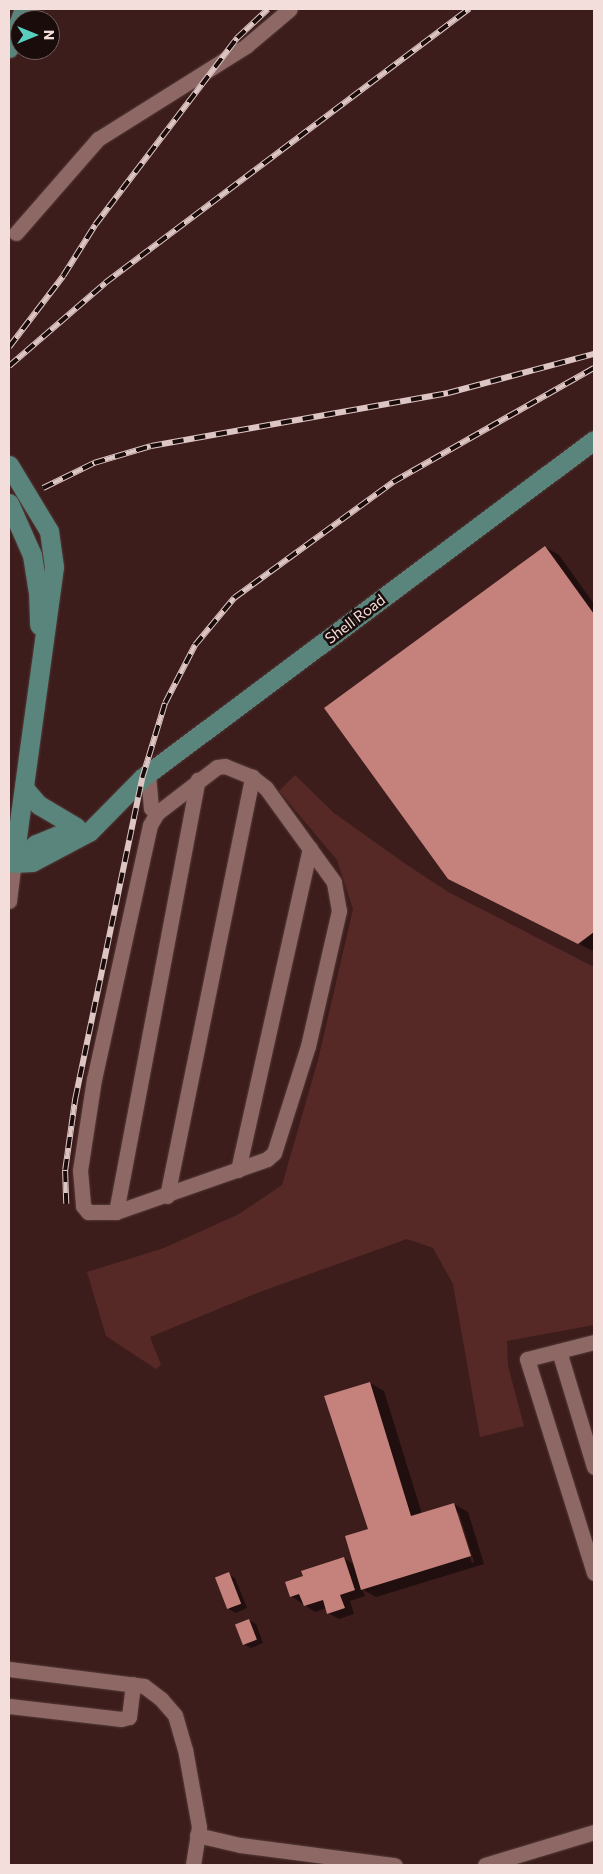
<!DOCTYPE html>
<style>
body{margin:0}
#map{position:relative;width:603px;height:1874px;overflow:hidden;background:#3c1d1b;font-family:Commissioner,sans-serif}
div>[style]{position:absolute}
.green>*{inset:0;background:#562926}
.shadow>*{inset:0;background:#0007}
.building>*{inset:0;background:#c5827c;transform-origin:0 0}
.roads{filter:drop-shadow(0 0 1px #543a39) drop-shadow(0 0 1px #543a39)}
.minor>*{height:15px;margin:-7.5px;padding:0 7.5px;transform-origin:7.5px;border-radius:7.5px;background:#8e6864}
.major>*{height:19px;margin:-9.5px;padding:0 9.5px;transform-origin:9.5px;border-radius:9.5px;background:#59857c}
.rail>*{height:5.5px;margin-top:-2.75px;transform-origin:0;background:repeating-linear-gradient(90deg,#1a0c0b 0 11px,#dcc5c3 0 22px);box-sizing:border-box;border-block:1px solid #dcc5c3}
span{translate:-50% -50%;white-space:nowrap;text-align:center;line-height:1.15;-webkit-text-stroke:5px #1a0c0b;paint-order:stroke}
.street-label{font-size:15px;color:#f4dedc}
.frame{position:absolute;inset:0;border:10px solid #f4dedc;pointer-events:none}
.north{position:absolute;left:10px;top:10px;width:50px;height:50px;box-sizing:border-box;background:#1a0c0b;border:1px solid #71605f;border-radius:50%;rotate:90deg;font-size:14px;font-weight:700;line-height:20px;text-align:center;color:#f4dedc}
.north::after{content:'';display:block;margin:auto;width:18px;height:22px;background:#59cebf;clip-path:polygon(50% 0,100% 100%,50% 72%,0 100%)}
</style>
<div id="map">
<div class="green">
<div style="clip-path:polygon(295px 775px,334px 813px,407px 865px,450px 893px,594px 967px,594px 1325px,507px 1341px,508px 1366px,524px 1426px,480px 1437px,453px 1284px,433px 1248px,407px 1239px,257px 1293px,150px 1337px,161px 1365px,156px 1369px,106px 1336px,87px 1272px,164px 1248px,239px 1214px,282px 1185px,318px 1060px,353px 909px,337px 860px,279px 791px)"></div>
</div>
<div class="shadow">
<div style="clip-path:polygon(545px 547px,559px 555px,594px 604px,593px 951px,463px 887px)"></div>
<div style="clip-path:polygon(evenodd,370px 1383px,384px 1391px,422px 1514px,454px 1504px,468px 1512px,484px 1564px,376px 1597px,362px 1589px,365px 1596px,350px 1601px,354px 1614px,339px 1619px,328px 1613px,327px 1608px,315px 1612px,291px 1596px,305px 1577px,344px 1558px,355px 1565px,369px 1530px,370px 1383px,456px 1513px,459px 1513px,474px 1562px,472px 1563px,456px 1513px)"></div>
<div style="clip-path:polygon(228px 1574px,235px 1578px,247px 1608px,236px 1613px,229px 1609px)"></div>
<div style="clip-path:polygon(249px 1620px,256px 1624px,263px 1643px,251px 1648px,244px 1644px)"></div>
</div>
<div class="building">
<div style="clip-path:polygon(545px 546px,594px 614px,594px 932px,578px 944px,448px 879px,324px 708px)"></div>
<div style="clip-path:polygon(370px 1382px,411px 1516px,454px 1503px,471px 1556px,361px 1590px,345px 1536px,368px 1529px,324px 1396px)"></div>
<div style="clip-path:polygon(344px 1557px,355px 1590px,340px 1595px,345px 1608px,327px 1614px,323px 1600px,304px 1606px,299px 1594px,290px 1597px,285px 1582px,303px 1576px,301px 1571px)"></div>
<div style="left:229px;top:1572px;width:34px;height:15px;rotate:69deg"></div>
<div style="left:249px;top:1619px;width:22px;height:15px;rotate:69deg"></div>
</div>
<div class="roads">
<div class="minor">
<div style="left:16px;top:233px;width:125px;rotate:-48.9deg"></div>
<div style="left:98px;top:139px;width:175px;rotate:-32.1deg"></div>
<div style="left:246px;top:46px;width:57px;rotate:-40.1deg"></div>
<div style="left:148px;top:774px;width:34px;rotate:85deg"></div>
<div style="left:151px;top:808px;width:8px;rotate:40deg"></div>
<div style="left:157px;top:813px;width:14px;rotate:120deg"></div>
<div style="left:150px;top:825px;width:260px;rotate:102.4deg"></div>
<div style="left:94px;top:1079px;width:92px;rotate:98.7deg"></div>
<div style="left:80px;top:1170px;width:36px;rotate:85deg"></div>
<div style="left:83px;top:1206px;width:8px;rotate:50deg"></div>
<div style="left:88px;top:1212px;width:28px"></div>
<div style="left:116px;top:1212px;width:160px;rotate:-19.3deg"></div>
<div style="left:267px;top:1159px;width:9px;rotate:-41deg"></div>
<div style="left:274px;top:1153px;width:112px;rotate:-72.4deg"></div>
<div style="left:308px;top:1046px;width:139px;rotate:-77.1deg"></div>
<div style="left:339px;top:911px;width:29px;rotate:-100deg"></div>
<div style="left:334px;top:882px;width:116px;rotate:-125.9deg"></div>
<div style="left:266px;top:788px;width:18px;rotate:-142deg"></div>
<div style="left:252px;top:777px;width:29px;rotate:-158deg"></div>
<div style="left:225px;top:766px;width:8px;rotate:173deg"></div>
<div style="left:217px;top:767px;width:76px;rotate:142.5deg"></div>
<div style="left:9px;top:901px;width:49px;rotate:-83deg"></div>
<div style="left:238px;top:1170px;width:330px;rotate:-77.4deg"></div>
<div style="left:167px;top:1196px;width:428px;rotate:-78.5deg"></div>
<div style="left:116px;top:1212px;width:440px;rotate:-79.3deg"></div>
<div style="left:594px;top:1342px;width:69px;rotate:165.8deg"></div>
<div style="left:527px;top:1359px;width:224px;rotate:72.6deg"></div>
<div style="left:559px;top:1351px;width:121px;rotate:73.2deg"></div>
<div style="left:9px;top:1669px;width:136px;rotate:7.2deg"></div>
<div style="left:144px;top:1686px;width:21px;rotate:37deg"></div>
<div style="left:161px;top:1699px;width:21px;rotate:49deg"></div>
<div style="left:175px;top:1715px;width:35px;rotate:74deg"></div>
<div style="left:185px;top:1749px;width:79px;rotate:79.8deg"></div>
<div style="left:199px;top:1827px;width:38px;rotate:99deg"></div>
<div style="left:9px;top:1706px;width:113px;rotate:6.6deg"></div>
<div style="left:121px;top:1719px;width:8px;rotate:-14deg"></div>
<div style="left:129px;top:1717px;width:33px;rotate:-83deg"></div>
<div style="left:197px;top:1835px;width:44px;rotate:13.1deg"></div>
<div style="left:240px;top:1845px;width:156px;rotate:7.4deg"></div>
<div style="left:485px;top:1865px;width:114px;rotate:-16.8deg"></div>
</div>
<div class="major">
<div style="left:9px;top:48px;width:42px;rotate:-69deg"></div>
<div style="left:9px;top:465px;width:77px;rotate:58.8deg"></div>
<div style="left:49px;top:531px;width:36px;rotate:82deg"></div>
<div style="left:54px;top:567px;width:286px;rotate:97.8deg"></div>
<div style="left:9px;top:503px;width:57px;rotate:66.1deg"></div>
<div style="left:32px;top:555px;width:36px;rotate:81deg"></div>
<div style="left:38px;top:591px;width:34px;rotate:88deg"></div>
<div style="left:24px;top:788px;width:23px;rotate:49deg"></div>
<div style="left:39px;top:805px;width:43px;rotate:30.7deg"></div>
<div style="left:14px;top:863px;width:18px;rotate:-3deg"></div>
<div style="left:32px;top:862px;width:64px;rotate:-27.8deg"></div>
<div style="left:89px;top:832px;width:76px;rotate:-45.5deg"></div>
<div style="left:142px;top:778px;width:564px;rotate:-36.79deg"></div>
<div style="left:14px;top:863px;width:29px;rotate:-41deg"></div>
<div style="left:36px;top:844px;width:42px;rotate:-22.3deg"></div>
</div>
</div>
<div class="rail">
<div style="left:9px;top:347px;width:89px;rotate:-52.7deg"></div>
<div style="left:63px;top:276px;width:60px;rotate:-57.9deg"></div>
<div style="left:95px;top:225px;width:235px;rotate:-52.8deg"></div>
<div style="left:237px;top:38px;width:42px;rotate:-43.1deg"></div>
<div style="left:9px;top:366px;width:127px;rotate:-40.8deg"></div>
<div style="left:105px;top:283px;width:456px;rotate:-37deg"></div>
<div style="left:43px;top:488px;width:57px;rotate:-26.1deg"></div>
<div style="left:94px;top:463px;width:59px;rotate:-16.6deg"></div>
<div style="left:151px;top:446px;width:302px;rotate:-10.1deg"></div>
<div style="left:448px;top:393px;width:151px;rotate:-15deg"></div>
<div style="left:66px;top:1204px;width:34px;rotate:-92deg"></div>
<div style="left:65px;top:1170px;width:72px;rotate:-82deg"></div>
<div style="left:75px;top:1099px;width:328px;rotate:-78.2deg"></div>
<div style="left:142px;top:778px;width:78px;rotate:-73deg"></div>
<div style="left:165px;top:703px;width:65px;rotate:-62.7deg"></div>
<div style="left:195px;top:645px;width:61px;rotate:-50.3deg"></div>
<div style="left:234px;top:598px;width:197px;rotate:-36.1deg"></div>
<div style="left:393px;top:482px;width:231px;rotate:-29.6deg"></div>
</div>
<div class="street-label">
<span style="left:355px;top:619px;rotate:-37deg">Shell Road</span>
</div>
<div class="frame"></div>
<div class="north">N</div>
</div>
